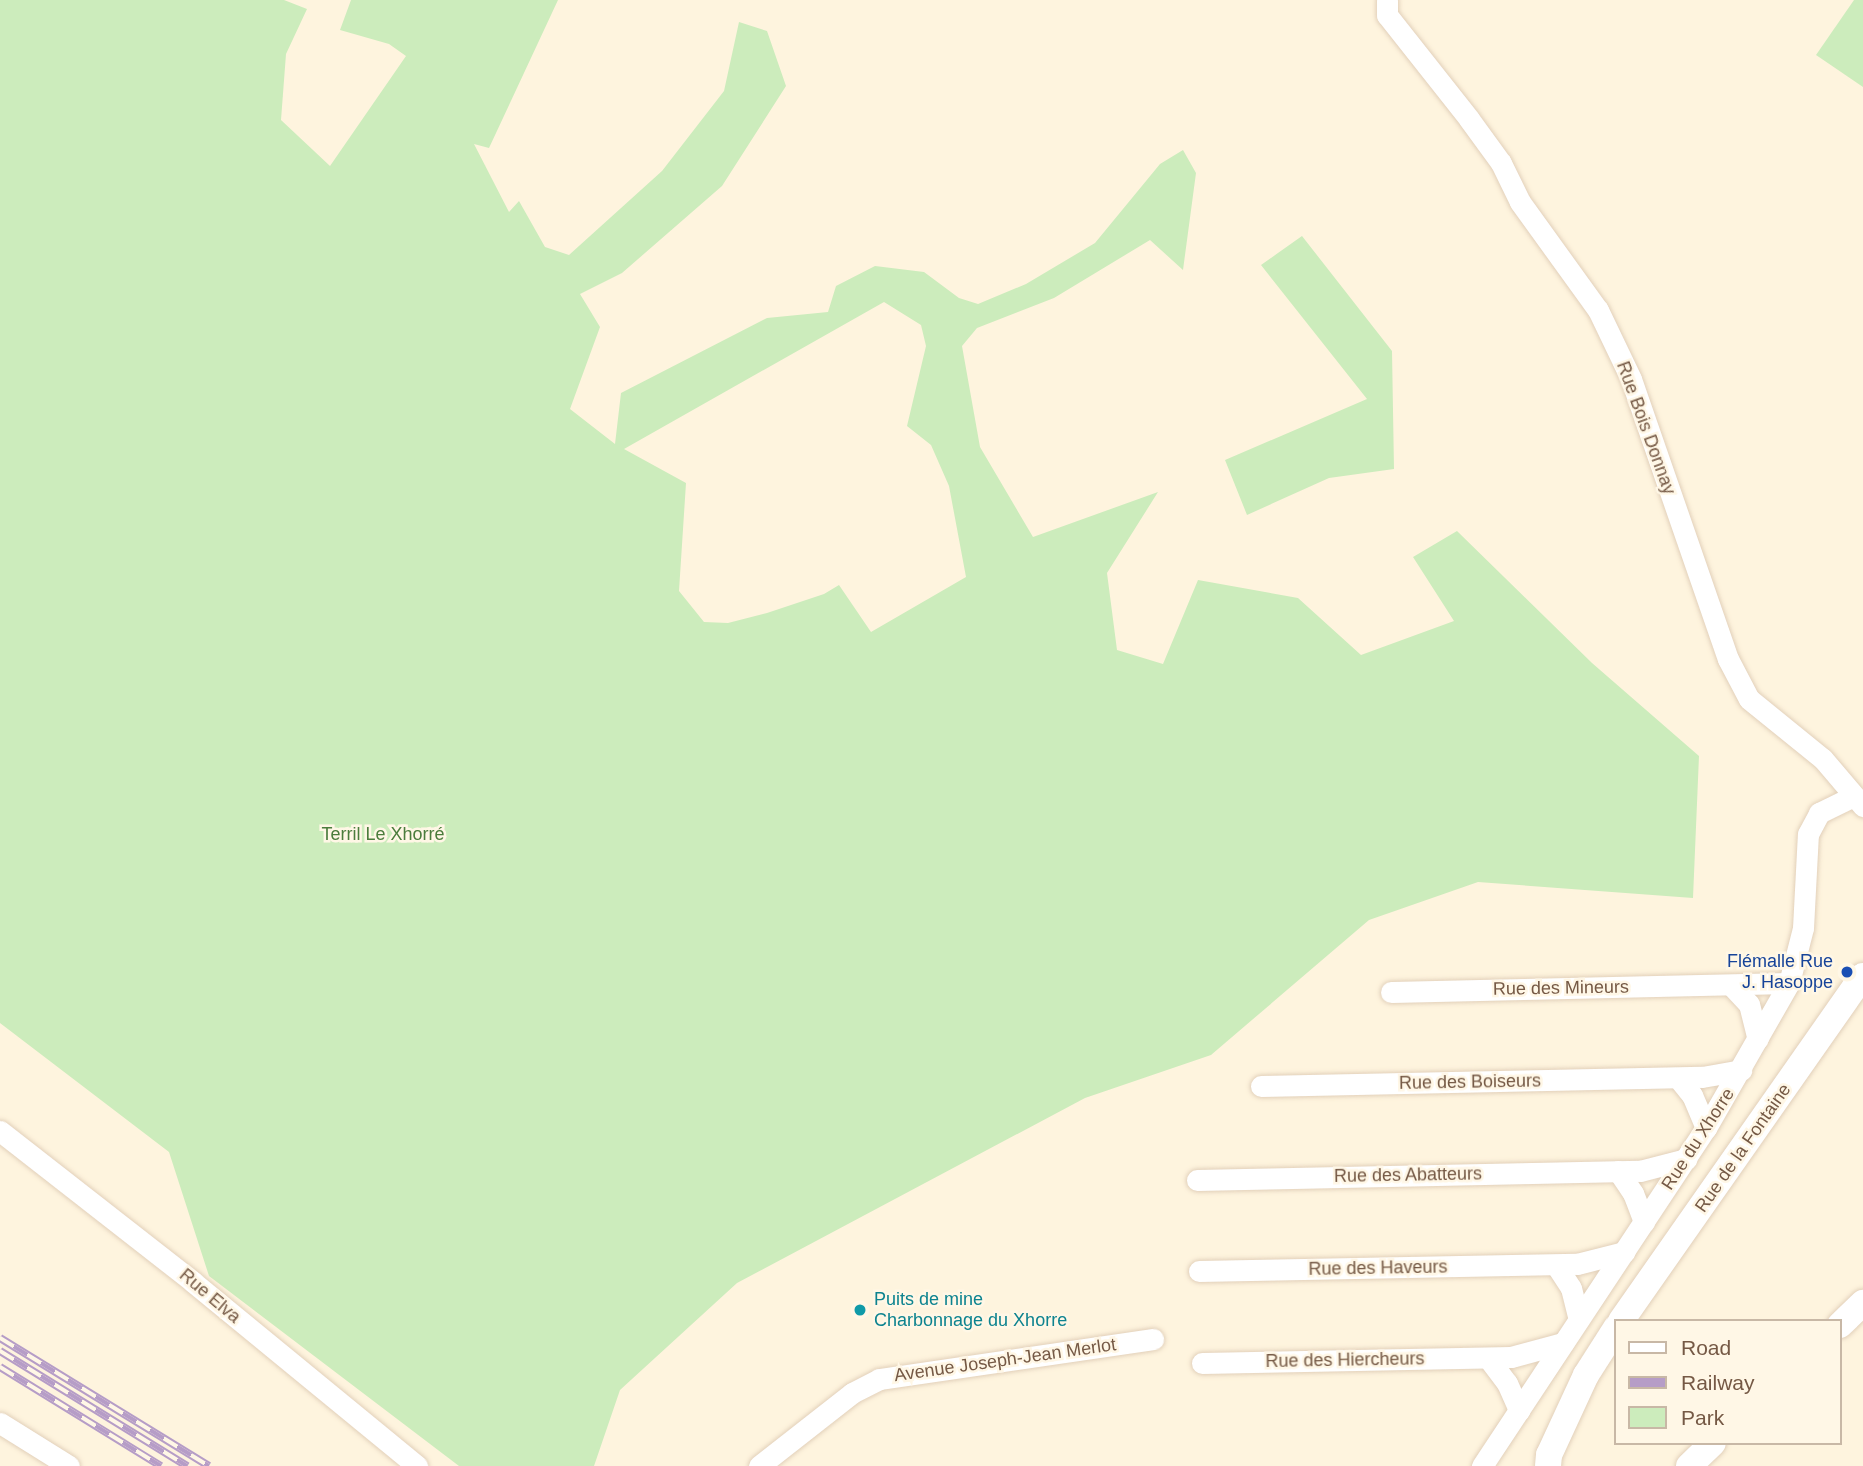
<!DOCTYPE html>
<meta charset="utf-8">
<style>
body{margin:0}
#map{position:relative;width:1863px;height:1466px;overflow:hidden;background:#fef4de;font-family:Arial,sans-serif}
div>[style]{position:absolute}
.green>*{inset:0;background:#ccecbc}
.roads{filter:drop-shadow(0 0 2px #e2d0ba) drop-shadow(0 0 2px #e2d0ba)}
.minor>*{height:21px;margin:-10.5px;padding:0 10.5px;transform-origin:10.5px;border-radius:10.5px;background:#fff}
.tertiary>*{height:26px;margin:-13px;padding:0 13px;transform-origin:13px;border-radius:13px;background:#fff}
.rail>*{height:8px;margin-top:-4px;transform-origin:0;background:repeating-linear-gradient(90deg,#fff7e6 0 16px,#b69dc7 0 32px);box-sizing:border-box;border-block:2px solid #b69dc7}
.dots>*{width:19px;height:19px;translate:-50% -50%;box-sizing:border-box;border:4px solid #fff7e6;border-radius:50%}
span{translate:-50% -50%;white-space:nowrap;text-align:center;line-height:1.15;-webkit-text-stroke:5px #fff7e6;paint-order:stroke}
.street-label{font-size:18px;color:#755945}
.park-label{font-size:18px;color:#4b7c3c}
.transit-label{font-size:18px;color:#164399}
.right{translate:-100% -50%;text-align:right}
.culture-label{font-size:18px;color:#0d838f}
.left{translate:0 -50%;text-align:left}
.legend{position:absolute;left:1614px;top:1319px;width:228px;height:126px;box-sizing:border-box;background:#fff7e6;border:2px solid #c8b8a6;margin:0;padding:9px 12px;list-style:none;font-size:21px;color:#755945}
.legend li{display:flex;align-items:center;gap:14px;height:35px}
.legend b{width:35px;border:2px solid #c8b8a6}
</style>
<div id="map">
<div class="green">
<div style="clip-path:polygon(evenodd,0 0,284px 0,307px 9px,286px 54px,281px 120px,330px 166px,406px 56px,389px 44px,340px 30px,351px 0,558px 0,489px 148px,474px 144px,509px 212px,519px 201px,545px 247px,569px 255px,662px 171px,724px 91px,739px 22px,767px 31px,786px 86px,722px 186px,622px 273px,580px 294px,600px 327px,570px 409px,615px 444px,621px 393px,767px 318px,828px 312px,836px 286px,875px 266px,924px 272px,959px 298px,978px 304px,1026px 284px,1095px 243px,1160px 164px,1183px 150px,1196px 173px,1183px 270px,1150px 240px,1054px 298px,977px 328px,962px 346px,980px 447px,1033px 537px,1158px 492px,1107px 573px,1117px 650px,1163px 664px,1198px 580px,1298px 598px,1361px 655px,1454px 621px,1413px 557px,1457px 531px,1592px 663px,1699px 756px,1693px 898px,1478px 882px,1369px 920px,1211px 1055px,1085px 1098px,737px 1283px,620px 1390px,594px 1466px,459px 1466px,209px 1276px,169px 1152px,0 1023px,0 0,884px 302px,921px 325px,926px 346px,907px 426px,931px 445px,949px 486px,966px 577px,871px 632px,839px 585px,824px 594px,767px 613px,728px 623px,704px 622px,679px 591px,686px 483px,624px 449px,884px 302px)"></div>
<div style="clip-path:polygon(1854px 0,1863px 0,1863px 87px,1816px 55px)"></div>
<div style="clip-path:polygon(1302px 236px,1392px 351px,1394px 469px,1329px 478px,1247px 515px,1225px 460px,1367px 399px,1261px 265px)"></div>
</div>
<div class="roads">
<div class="minor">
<div style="left:1387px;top:0;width:15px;rotate:90deg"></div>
<div style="left:1387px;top:15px;width:132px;rotate:51.7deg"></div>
<div style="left:1469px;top:119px;width:54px;rotate:54deg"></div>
<div style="left:1501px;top:163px;width:43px;rotate:64deg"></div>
<div style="left:1520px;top:202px;width:133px;rotate:54.2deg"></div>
<div style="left:1598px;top:310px;width:76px;rotate:64.4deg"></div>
<div style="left:1631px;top:379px;width:296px;rotate:70.9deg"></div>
<div style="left:1728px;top:659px;width:45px;rotate:62.3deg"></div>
<div style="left:1749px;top:699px;width:95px;rotate:39deg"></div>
<div style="left:1823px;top:759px;width:62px;rotate:49.6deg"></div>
<div style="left:1731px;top:985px;width:26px;rotate:47deg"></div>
<div style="left:1749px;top:1004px;width:36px;rotate:76deg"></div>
<div style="left:1391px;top:992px;width:398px;rotate:-1.3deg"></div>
<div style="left:1678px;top:1078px;width:22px;rotate:51deg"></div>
<div style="left:1692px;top:1095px;width:36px;rotate:67deg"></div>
<div style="left:1261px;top:1086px;width:441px;rotate:-1.2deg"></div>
<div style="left:1702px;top:1077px;width:40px;rotate:-10deg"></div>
<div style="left:0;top:1131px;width:245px;rotate:38deg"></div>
<div style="left:193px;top:1282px;width:290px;rotate:39.4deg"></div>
<div style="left:1618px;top:1171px;width:27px;rotate:56deg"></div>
<div style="left:1633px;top:1193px;width:31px;rotate:69deg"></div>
<div style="left:1197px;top:1180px;width:443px;rotate:-1.2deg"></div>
<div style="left:1640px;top:1171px;width:48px;rotate:-14.6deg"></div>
<div style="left:1556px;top:1265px;width:27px;rotate:57deg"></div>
<div style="left:1571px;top:1288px;width:32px;rotate:76deg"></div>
<div style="left:1199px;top:1271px;width:378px;rotate:-1.1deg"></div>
<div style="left:1577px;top:1264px;width:49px;rotate:-14.3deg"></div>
<div style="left:1488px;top:1358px;width:31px;rotate:53deg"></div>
<div style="left:1507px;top:1383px;width:30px;rotate:66deg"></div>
<div style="left:1202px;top:1363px;width:309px;rotate:-1.1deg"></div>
<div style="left:1511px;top:1357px;width:54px;rotate:-15.1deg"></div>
<div style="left:0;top:1423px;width:81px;rotate:31.9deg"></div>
<div style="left:759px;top:1466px;width:118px;rotate:-38.1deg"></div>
<div style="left:852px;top:1393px;width:30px;rotate:-27deg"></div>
<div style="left:879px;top:1379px;width:277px;rotate:-8.3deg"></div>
<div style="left:1482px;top:1466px;width:405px;rotate:-56.5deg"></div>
<div style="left:1706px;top:1128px;width:167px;rotate:-60.2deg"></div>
<div style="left:1789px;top:983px;width:57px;rotate:-75.7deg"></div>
<div style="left:1803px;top:928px;width:94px;rotate:-87deg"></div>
<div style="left:1808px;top:834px;width:24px;rotate:-62deg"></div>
<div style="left:1819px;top:813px;width:37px;rotate:-26deg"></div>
</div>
<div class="tertiary">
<div style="left:1621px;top:1321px;width:421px;rotate:-55deg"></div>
<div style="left:1840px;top:1325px;width:32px;rotate:-44deg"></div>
<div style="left:1548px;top:1466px;width:11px;rotate:-85deg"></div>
<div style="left:1549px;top:1455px;width:88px;rotate:-65.2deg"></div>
<div style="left:1586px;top:1375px;width:56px;rotate:-57.4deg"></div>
<div style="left:1689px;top:1466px;width:33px;rotate:-44deg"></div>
</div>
</div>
<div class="rail">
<div style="left:0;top:1338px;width:245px;rotate:31.5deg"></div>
<div style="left:0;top:1351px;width:220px;rotate:31.6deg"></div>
<div style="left:0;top:1367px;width:189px;rotate:31.6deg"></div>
</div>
<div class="dots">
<div style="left:1847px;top:972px;background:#1a4fb4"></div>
<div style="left:860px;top:1310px;background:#0f9aa8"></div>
</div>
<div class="street-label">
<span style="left:1646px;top:428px;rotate:70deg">Rue Bois Donnay</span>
<span style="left:1561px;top:988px;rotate:-1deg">Rue des Mineurs</span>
<span style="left:1470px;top:1082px;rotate:-1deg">Rue des Boiseurs</span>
<span style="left:1698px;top:1139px;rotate:-57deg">Rue du Xhorre</span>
<span style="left:1743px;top:1148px;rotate:-55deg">Rue de la Fontaine</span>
<span style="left:1408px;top:1175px;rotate:-1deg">Rue des Abatteurs</span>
<span style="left:1378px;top:1268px;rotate:-1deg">Rue des Haveurs</span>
<span style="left:210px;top:1296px;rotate:40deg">Rue Elva</span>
<span style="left:1005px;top:1360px;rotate:-8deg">Avenue Joseph-Jean Merlot</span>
<span style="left:1345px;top:1360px;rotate:-1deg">Rue des Hiercheurs</span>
</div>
<div class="park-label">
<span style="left:383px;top:834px">Terril Le Xhorré</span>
</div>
<div class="transit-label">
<span class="right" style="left:1833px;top:972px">Flémalle Rue<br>J. Hasoppe</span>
</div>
<div class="culture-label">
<span class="left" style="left:874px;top:1310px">Puits de mine<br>Charbonnage du Xhorre</span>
</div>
<ul class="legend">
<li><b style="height:9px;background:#fff"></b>Road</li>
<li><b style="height:9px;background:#b69dc7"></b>Railway</li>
<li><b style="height:19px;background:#ccecbc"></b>Park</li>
</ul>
</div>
